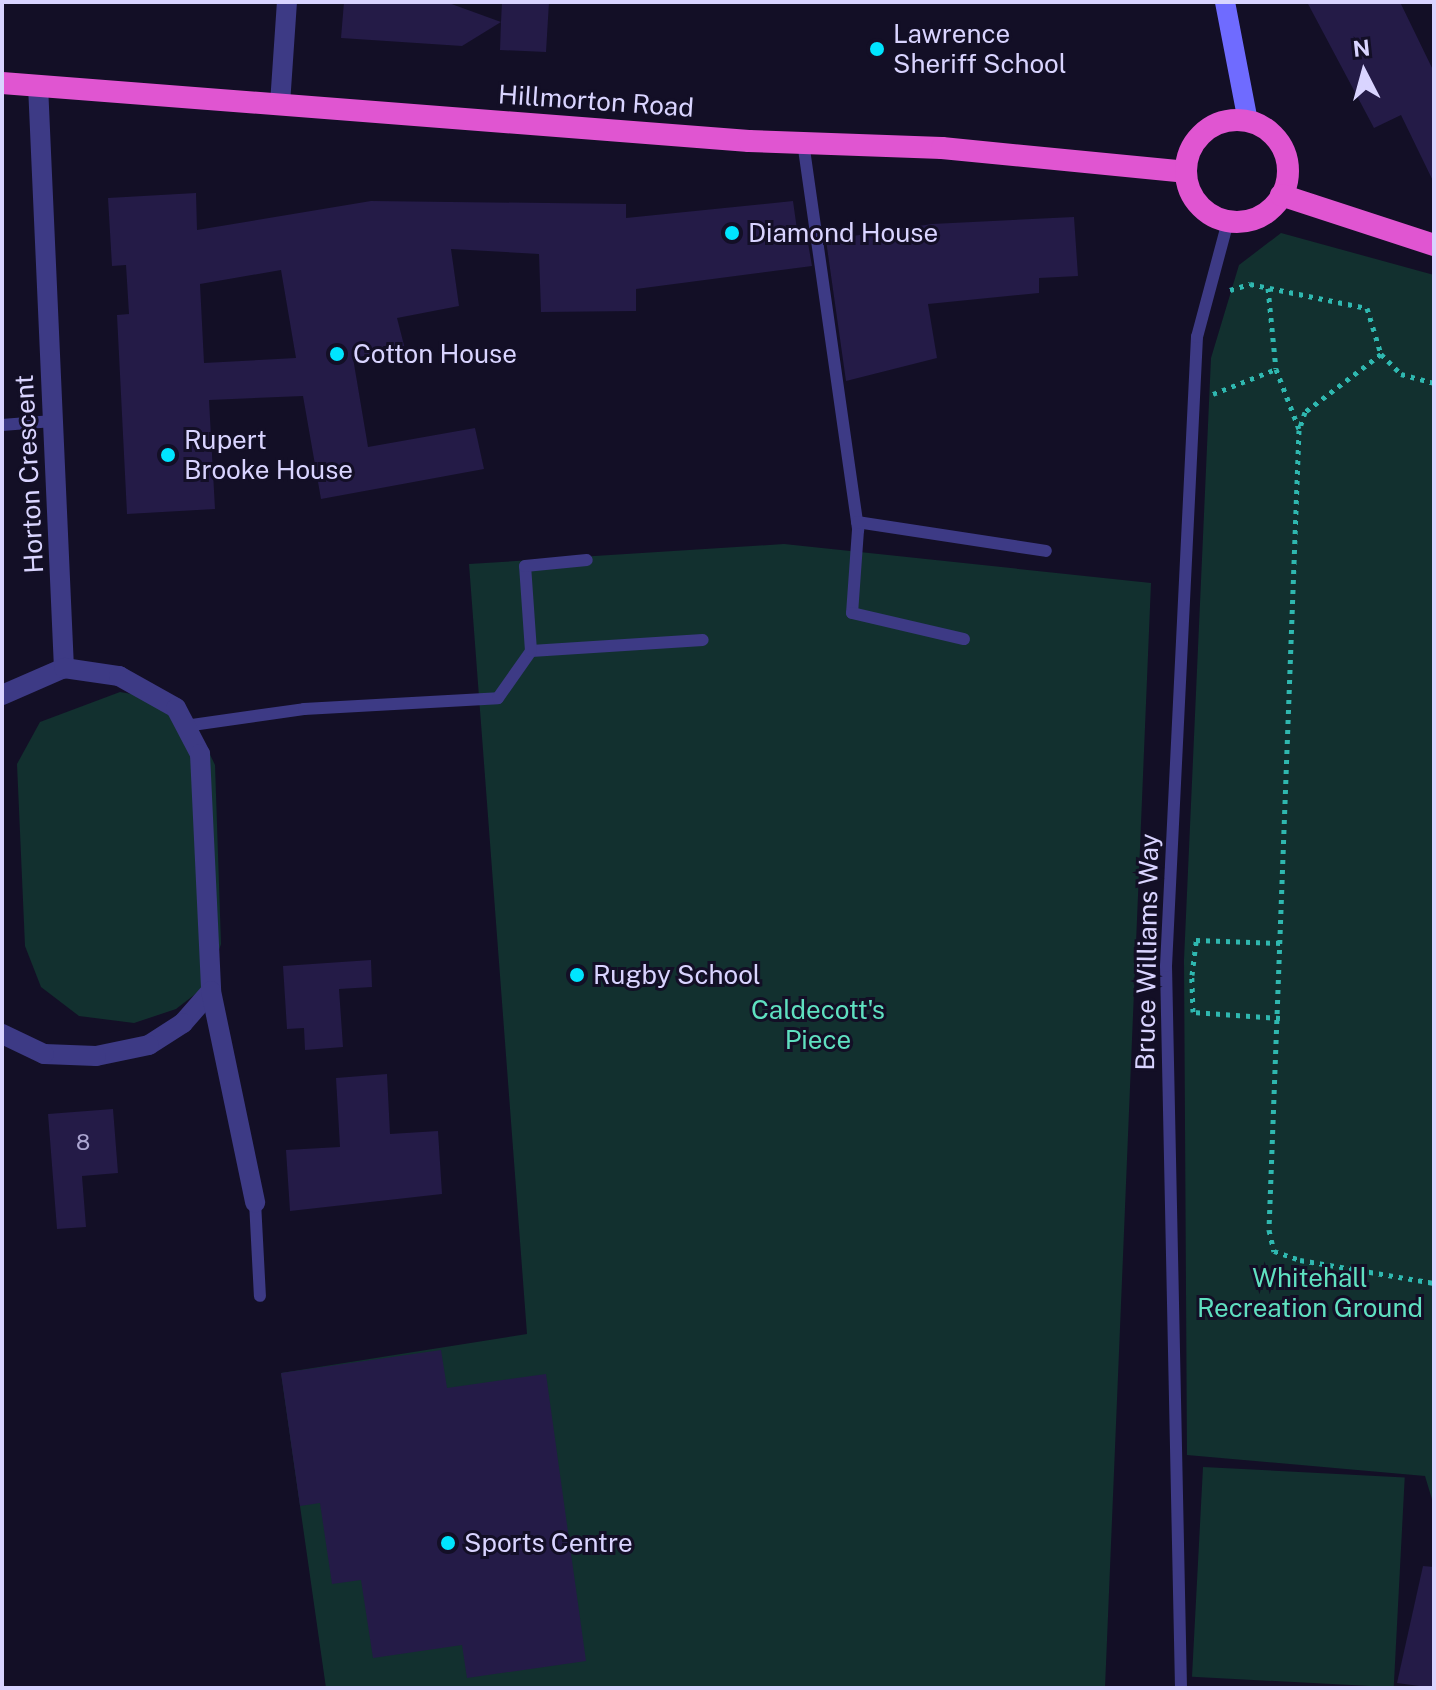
<!DOCTYPE html>
<style>
body{margin:0}
#map{position:relative;width:1436px;height:1690px;overflow:hidden;background:#130f26;font-family:"Public Sans",sans-serif}
div>[style]{position:absolute}
.green>*{inset:0;background:#12302f;transform-origin:0 0}
.building>*{inset:0;background:#241b47}
.path>*{height:5px;margin-top:-2.5px;transform-origin:0;background:repeating-linear-gradient(90deg,#2fb8b0 0 4px,transparent 0 10px)}
.service>*{height:12px;margin:-6px;padding:0 6px;transform-origin:6px;border-radius:6px;background:#3d3a85}
.minor>*{height:20px;margin:-10px;padding:0 10px;transform-origin:10px;border-radius:10px;background:#3d3a85}
.secondary>*{height:20px;margin:-10px;padding:0 10px;transform-origin:10px;border-radius:10px;background:#6f6bff}
.trunk>*{height:22px;margin:-11px;padding:0 11px;transform-origin:11px;border-radius:11px;background:#e055d1}
.trunk>.ring{margin:-11px;padding:0;box-sizing:content-box;background:none;border:22px solid #e055d1;border-radius:50%}
.dots>*{width:22px;height:22px;translate:-50% -50%;box-sizing:border-box;border:4px solid #130f26;border-radius:50%}
span{translate:-50% -50%;white-space:nowrap;text-align:center;line-height:1.15;-webkit-text-stroke:6px #130f26;paint-order:stroke}
.number-label{font-size:22px;color:#aca6d1}
.number-label span{-webkit-text-stroke-width:0}
.poi-label{font-size:26px;color:#d9d4ff}
.left{translate:0 -50%;text-align:left}
.street-label{font-size:26px;color:#d9d4ff}
.park-label{font-size:26px;color:#5fe0c0}
.frame{position:absolute;inset:0;border:4px solid #d9d4ff;pointer-events:none}
.north{position:absolute;left:1324px;top:32px;width:80px;height:80px;-webkit-text-stroke:6px #130f26;paint-order:stroke;rotate:354deg;font-size:22px;font-weight:700;line-height:32px;text-align:center;color:#d9d4ff}
.north::after{content:'';display:block;margin:auto;width:28px;height:36px;background:#d9d4ff;clip-path:polygon(50% 0,100% 100%,50% 72%,0 100%)}
</style>
<div id="map">
<div class="green">
<div style="clip-path:polygon(1281px 233px,1434px 275px,1434px 1506px,1425px 1476px,1187px 1455px,1184px 960px,1211px 358px,1239px 265px)"></div>
<div style="clip-path:polygon(784px 544px,1151px 583px,1105px 1688px,326px 1688px,281px 1373px,527px 1334px,469px 564px)"></div>
<div style="clip-path:polygon(120px 692px,161px 699px,194px 721px,215px 765px,221px 944px,207px 985px,176px 1009px,134px 1023px,79px 1016px,41px 987px,25px 946px,17px 764px,40px 722px)"></div>
<div style="left:1203px;top:1467px;width:202px;height:210px;rotate:3deg"></div>
</div>
<div class="building">
<div style="clip-path:polygon(344px 2px,446px 2px,501px 22px,502px 2px,549px 2px,546px 52px,500px 50px,501px 22px,462px 46px,341px 38px)"></div>
<div style="clip-path:polygon(1307px 2px,1400px 2px,1434px 72px,1434px 183px,1401px 115px,1374px 128px)"></div>
<div style="clip-path:polygon(evenodd,196px 193px,197px 230px,371px 201px,626px 204px,626px 218px,793px 201px,799px 244px,808px 243px,812px 266px,636px 289px,636px 311px,541px 312px,539px 254px,451px 249px,459px 306px,397px 318px,405px 349px,353px 358px,368px 447px,475px 428px,484px 469px,321px 499px,303px 396px,209px 400px,215px 509px,127px 514px,117px 315px,129px 314px,126px 265px,112px 266px,108px 198px,196px 193px,281px 270px,296px 358px,204px 363px,200px 284px,281px 270px)"></div>
<div style="clip-path:polygon(1074px 217px,1078px 276px,1039px 278px,1039px 293px,928px 304px,937px 358px,846px 381px,826px 240px,932px 224px)"></div>
<div style="clip-path:polygon(371px 960px,372px 987px,339px 989px,343px 1047px,305px 1050px,304px 1028px,287px 1029px,283px 966px)"></div>
<div style="clip-path:polygon(387px 1074px,390px 1134px,438px 1131px,442px 1194px,290px 1211px,286px 1150px,340px 1147px,336px 1078px)"></div>
<div style="clip-path:polygon(113px 1109px,118px 1173px,82px 1176px,86px 1227px,57px 1229px,48px 1114px)"></div>
<div style="clip-path:polygon(441px 1350px,447px 1388px,546px 1374px,586px 1661px,467px 1678px,462px 1645px,373px 1658px,361px 1580px,332px 1584px,320px 1503px,300px 1506px,281px 1373px)"></div>
<div style="clip-path:polygon(1423px 1566px,1434px 1567px,1434px 1688px,1397px 1683px)"></div>
</div>
<div class="path">
<div style="left:1268px;top:288px;width:81px;rotate:84.4deg"></div>
<div style="left:1276px;top:369px;width:64px;rotate:69deg"></div>
<div style="left:1230px;top:290px;width:21px;rotate:-17deg"></div>
<div style="left:1250px;top:284px;width:119px;rotate:11.6deg"></div>
<div style="left:1367px;top:308px;width:48px;rotate:73.1deg"></div>
<div style="left:1381px;top:354px;width:28px;rotate:45deg"></div>
<div style="left:1401px;top:374px;width:34px;rotate:15deg"></div>
<div style="left:1381px;top:354px;width:96px;rotate:142.7deg"></div>
<div style="left:1305px;top:412px;width:19px;rotate:108deg"></div>
<div style="left:1299px;top:430px;width:801px;rotate:92.15deg"></div>
<div style="left:1269px;top:1230px;width:22px;rotate:77deg"></div>
<div style="left:1274px;top:1251px;width:28px;rotate:19deg"></div>
<div style="left:1300px;top:1260px;width:136px;rotate:9.7deg"></div>
<div style="left:1213px;top:394px;width:68px;rotate:-21.6deg"></div>
<div style="left:1280px;top:1018px;width:87px;rotate:-176.1deg"></div>
<div style="left:1193px;top:1012px;width:37px;rotate:-92deg"></div>
<div style="left:1192px;top:975px;width:35px;rotate:-83deg"></div>
<div style="left:1196px;top:940px;width:85px;rotate:2deg"></div>
</div>
<div class="service">
<div style="left:803px;top:142px;width:392px;rotate:81.9deg"></div>
<div style="left:858px;top:530px;width:83px;rotate:94.1deg"></div>
<div style="left:852px;top:613px;width:115px;rotate:13.1deg"></div>
<div style="left:2px;top:425px;width:51px;rotate:-4.5deg"></div>
<div style="left:857px;top:522px;width:191px;rotate:8.7deg"></div>
<div style="left:531px;top:651px;width:172px;rotate:-3.7deg"></div>
<div style="left:185px;top:726px;width:120px;rotate:-8.1deg"></div>
<div style="left:304px;top:709px;width:194px;rotate:-3.2deg"></div>
<div style="left:498px;top:698px;width:57px;rotate:-54.9deg"></div>
<div style="left:531px;top:651px;width:85px;rotate:-94deg"></div>
<div style="left:525px;top:566px;width:62px;rotate:-5.5deg"></div>
<div style="left:255px;top:1202px;width:94px;rotate:87deg"></div>
<div style="left:1181px;top:1688px;width:722px;rotate:-91.19deg"></div>
<div style="left:1166px;top:966px;width:630px;rotate:-87.18deg"></div>
<div style="left:1197px;top:337px;width:120px;rotate:-75deg"></div>
</div>
<div class="minor">
<div style="left:38px;top:85px;width:584px;rotate:87.45deg"></div>
<div style="left:280px;top:104px;width:102px;rotate:-86.1deg"></div>
<div style="left:2px;top:695px;width:68px;rotate:-23.5deg"></div>
<div style="left:64px;top:668px;width:56px;rotate:8.3deg"></div>
<div style="left:119px;top:676px;width:65px;rotate:29.3deg"></div>
<div style="left:176px;top:708px;width:52px;rotate:62.4deg"></div>
<div style="left:200px;top:754px;width:237px;rotate:87.3deg"></div>
<div style="left:211px;top:991px;width:43px;rotate:131.2deg"></div>
<div style="left:183px;top:1023px;width:40px;rotate:147.1deg"></div>
<div style="left:149px;top:1045px;width:54px;rotate:168.3deg"></div>
<div style="left:96px;top:1056px;width:52px;rotate:-177.8deg"></div>
<div style="left:44px;top:1054px;width:47px;rotate:-154.5deg"></div>
<div style="left:211px;top:991px;width:216px;rotate:78.2deg"></div>
</div>
<div class="secondary">
<div style="left:1225px;top:2px;width:122px;rotate:79.1deg"></div>
</div>
<div class="trunk">
<div style="left:2px;top:83px;width:749px;rotate:4.44deg"></div>
<div style="left:749px;top:141px;width:193px;rotate:2.1deg"></div>
<div style="left:942px;top:148px;width:244px;rotate:5.6deg"></div>
<div class="ring" style="left:1186px;top:120px;width:80px;height:80px"></div>
<div style="left:1281px;top:195px;width:161px;rotate:18.1deg"></div>
</div>
<div class="dots">
<div style="left:877px;top:49px;background:#00e5ff"></div>
<div style="left:732px;top:233px;background:#00e5ff"></div>
<div style="left:337px;top:354px;background:#00e5ff"></div>
<div style="left:168px;top:455px;background:#00e5ff"></div>
<div style="left:577px;top:975px;background:#00e5ff"></div>
<div style="left:448px;top:1543px;background:#00e5ff"></div>
</div>
<div class="number-label">
<span style="left:83px;top:1143px">8</span>
</div>
<div class="poi-label">
<span class="left" style="left:893px;top:49px">Lawrence<br>Sheriff School</span>
<span class="left" style="left:748px;top:233px">Diamond House</span>
<span class="left" style="left:353px;top:354px">Cotton House</span>
<span class="left" style="left:184px;top:455px">Rupert<br>Brooke House</span>
<span class="left" style="left:593px;top:975px">Rugby School</span>
<span class="left" style="left:464px;top:1543px">Sports Centre</span>
</div>
<div class="street-label">
<span style="left:596px;top:101px;rotate:4deg">Hillmorton Road</span>
<span style="left:29px;top:474px;rotate:-93deg">Horton Crescent</span>
<span style="left:1147px;top:952px;rotate:-89deg">Bruce Williams Way</span>
</div>
<div class="park-label">
<span style="left:818px;top:1025px">Caldecott's<br>Piece</span>
<span style="left:1310px;top:1293px">Whitehall<br>Recreation Ground</span>
</div>
<div class="frame"></div>
<div class="north">N</div>
</div>
